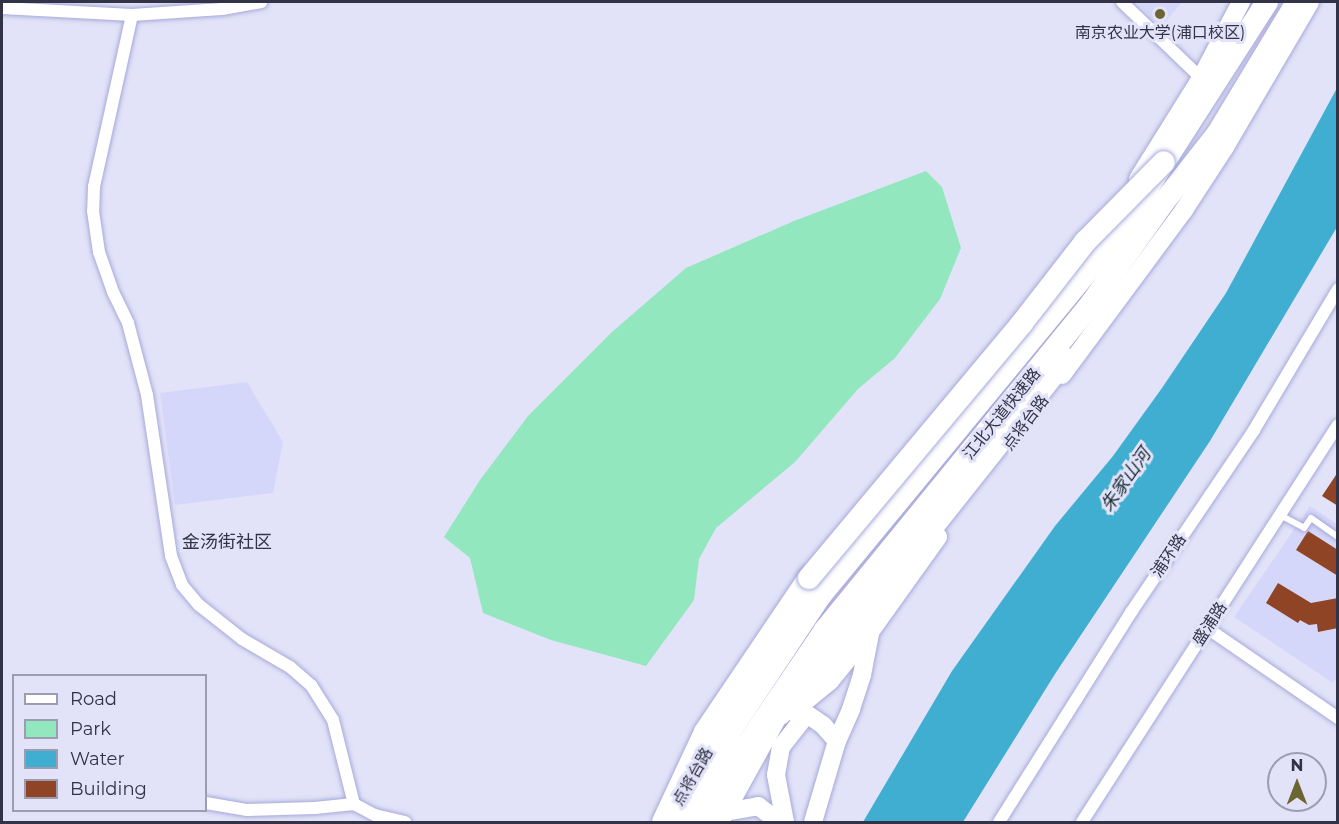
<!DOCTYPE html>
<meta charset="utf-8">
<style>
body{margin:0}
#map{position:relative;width:1339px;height:824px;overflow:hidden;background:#e2e3f8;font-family:Montserrat,"Noto Sans SC",sans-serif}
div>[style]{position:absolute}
.built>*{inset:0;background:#d5d7fa}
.green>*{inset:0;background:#92e7be}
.water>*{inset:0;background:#3faed0}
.building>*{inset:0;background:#8f4525}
.roads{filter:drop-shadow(0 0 2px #a7a9da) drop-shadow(0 0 2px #a7a9da)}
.lane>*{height:6px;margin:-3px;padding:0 3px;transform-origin:3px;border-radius:3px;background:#fff}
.street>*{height:12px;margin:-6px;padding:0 6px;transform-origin:6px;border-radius:6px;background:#fff}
.secondary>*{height:18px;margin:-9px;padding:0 9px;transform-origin:9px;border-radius:9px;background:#fff}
.highway>*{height:22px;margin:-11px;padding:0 11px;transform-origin:11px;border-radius:11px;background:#fff}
.bridges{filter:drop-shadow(0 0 2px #a7a9da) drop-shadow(0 0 2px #a7a9da)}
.highway-bridge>*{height:22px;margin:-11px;padding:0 11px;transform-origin:11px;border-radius:11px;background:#fff}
.dots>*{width:16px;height:16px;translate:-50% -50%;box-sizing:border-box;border:3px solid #e2e3f8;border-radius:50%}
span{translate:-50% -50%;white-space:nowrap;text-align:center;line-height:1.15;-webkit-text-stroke:6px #e2e3f8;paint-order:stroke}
.poi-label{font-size:16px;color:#333347}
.street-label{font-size:16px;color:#333347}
.water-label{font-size:18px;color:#192c33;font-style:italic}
.neighbourhood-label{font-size:18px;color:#333347}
.frame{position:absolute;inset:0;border:3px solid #333347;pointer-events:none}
.legend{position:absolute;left:12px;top:674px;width:195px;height:138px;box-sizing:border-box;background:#e2e3f8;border:2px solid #9c9db1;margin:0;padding:8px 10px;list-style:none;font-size:18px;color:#333347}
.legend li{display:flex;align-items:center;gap:12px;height:30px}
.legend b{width:30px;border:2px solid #9c9db1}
.north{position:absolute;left:1267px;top:752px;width:60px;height:60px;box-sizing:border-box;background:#e2e3f8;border:2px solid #9c9db1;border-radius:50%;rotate:0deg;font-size:16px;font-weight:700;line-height:24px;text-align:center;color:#333347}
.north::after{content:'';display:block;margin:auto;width:21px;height:27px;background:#6b6532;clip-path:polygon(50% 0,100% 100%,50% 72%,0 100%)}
</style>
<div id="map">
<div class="built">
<div style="clip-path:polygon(1137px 2px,1182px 2px,1161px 27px)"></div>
<div style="clip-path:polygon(247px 382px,283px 442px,273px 493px,175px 505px,160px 393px)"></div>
<div style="clip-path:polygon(1310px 506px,1337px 524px,1338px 676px,1333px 683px,1234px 617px)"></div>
</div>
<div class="green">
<div style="clip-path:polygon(926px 171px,942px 187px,961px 248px,940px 299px,895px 358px,858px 389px,795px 462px,716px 528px,699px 559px,694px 600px,646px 666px,551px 640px,483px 613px,470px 558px,444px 537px,480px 480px,528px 416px,612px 332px,686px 268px,794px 221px)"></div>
</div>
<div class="water">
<div style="clip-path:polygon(1337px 88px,1337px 227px,1210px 441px,1055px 674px,963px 822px,863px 822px,952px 671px,1055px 526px,1113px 456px,1162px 388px,1226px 293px)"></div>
</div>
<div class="building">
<div style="clip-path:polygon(1338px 472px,1338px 506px,1322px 496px)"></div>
<div style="clip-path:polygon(1308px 531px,1338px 550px,1338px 576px,1296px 550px)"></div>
<div style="clip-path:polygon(1278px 583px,1311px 603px,1338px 598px,1338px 628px,1318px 632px,1317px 624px,1309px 625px,1300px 620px,1298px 623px,1266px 603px)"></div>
</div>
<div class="roads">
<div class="lane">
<div style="left:1280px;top:515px;width:27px;rotate:28deg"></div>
<div style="left:1304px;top:528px;width:12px;rotate:-55deg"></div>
<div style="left:1311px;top:518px;width:33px;rotate:35deg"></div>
</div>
<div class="street">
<div style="left:1122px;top:2px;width:110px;rotate:43.9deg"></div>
<div style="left:2px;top:8px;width:130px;rotate:3.1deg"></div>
<div style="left:132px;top:15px;width:90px;rotate:-3.8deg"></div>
<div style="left:222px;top:9px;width:40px;rotate:-10deg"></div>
<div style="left:132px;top:15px;width:176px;rotate:102.5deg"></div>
<div style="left:94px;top:187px;width:24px;rotate:92deg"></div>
<div style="left:93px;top:211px;width:41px;rotate:81.7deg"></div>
<div style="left:99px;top:252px;width:42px;rotate:70.7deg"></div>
<div style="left:113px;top:292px;width:34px;rotate:64deg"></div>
<div style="left:128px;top:323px;width:74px;rotate:75.2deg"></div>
<div style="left:147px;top:395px;width:163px;rotate:81.5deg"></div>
<div style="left:171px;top:556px;width:31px;rotate:69deg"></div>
<div style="left:182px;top:585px;width:26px;rotate:50deg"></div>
<div style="left:199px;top:605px;width:55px;rotate:38.3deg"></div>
<div style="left:242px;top:639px;width:56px;rotate:30.3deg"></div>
<div style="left:290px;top:667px;width:28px;rotate:41deg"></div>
<div style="left:311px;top:685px;width:41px;rotate:57.8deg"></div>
<div style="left:333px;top:720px;width:87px;rotate:76deg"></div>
<div style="left:1207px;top:628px;width:159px;rotate:34.5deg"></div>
<div style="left:206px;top:803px;width:42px;rotate:9.7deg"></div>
<div style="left:247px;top:810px;width:68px;rotate:-1.7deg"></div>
<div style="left:315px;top:808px;width:39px;rotate:-6deg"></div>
<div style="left:354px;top:804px;width:24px;rotate:28deg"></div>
<div style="left:375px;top:815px;width:31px;rotate:13deg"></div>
<div style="left:999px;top:822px;width:249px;rotate:-57.8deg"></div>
<div style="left:1132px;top:611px;width:218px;rotate:-56deg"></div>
<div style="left:1254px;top:430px;width:164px;rotate:-59.2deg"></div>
<div style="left:1082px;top:822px;width:472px;rotate:-57.2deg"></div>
</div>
<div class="secondary">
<div style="left:1138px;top:179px;width:119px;rotate:-58deg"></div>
<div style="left:1201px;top:78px;width:86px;rotate:-62.2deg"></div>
<div style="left:1062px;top:375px;width:205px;rotate:-53.5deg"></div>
<div style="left:1184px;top:210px;width:75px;rotate:-56.9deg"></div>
<div style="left:1225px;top:147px;width:168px;rotate:-59.6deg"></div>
<div style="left:795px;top:713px;width:12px;rotate:5deg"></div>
<div style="left:807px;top:714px;width:19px;rotate:35deg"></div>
<div style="left:823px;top:725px;width:21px;rotate:49deg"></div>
<div style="left:725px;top:812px;width:34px;rotate:-10deg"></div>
<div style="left:758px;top:806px;width:26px;rotate:37deg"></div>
<div style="left:720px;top:822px;width:122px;rotate:-61.1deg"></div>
<div style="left:779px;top:715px;width:33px;rotate:-29deg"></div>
<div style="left:808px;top:699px;width:28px;rotate:-39deg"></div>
<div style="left:830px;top:681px;width:63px;rotate:-50.8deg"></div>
<div style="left:870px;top:632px;width:117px;rotate:-54.4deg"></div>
<div style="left:785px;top:822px;width:48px;rotate:-100.8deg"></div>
<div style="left:776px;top:775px;width:28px;rotate:-80deg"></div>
<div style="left:781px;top:747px;width:42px;rotate:-51.8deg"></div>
<div style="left:813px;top:822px;width:84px;rotate:-73.5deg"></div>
<div style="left:837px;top:741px;width:35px;rotate:-66deg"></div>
<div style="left:851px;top:709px;width:36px;rotate:-72deg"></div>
<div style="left:862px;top:675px;width:42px;rotate:-79deg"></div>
</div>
<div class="highway">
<div style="left:780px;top:714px;width:49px;rotate:-47.5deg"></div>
<div style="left:813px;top:678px;width:407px;rotate:-51.6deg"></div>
<div style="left:663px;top:822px;width:99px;rotate:-65deg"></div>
<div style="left:705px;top:732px;width:186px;rotate:-56deg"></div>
<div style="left:680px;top:822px;width:98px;rotate:-61.3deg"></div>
<div style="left:727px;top:736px;width:168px;rotate:-56.4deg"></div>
<div style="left:820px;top:596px;width:469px;rotate:-50.5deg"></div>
<div style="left:1118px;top:234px;width:276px;rotate:-57.3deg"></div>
<div style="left:702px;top:822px;width:75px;rotate:-60.4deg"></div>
<div style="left:739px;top:757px;width:153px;rotate:-55.9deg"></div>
<div style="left:825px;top:630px;width:421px;rotate:-50.8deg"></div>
<div style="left:1091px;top:304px;width:124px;rotate:-54.5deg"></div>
<div style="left:1163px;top:203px;width:89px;rotate:-51.8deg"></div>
<div style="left:1218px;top:133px;width:153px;rotate:-58.9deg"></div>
</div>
</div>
<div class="bridges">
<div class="highway-bridge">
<div style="left:809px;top:578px;width:332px;rotate:-50.1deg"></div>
<div style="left:1022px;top:323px;width:103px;rotate:-52.1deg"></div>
<div style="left:1085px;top:242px;width:112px;rotate:-45.4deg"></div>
</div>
</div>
<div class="dots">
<div style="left:1160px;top:14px;background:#6b6532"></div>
</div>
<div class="poi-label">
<span style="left:1160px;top:33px">南京农业大学(浦口校区)</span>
</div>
<div class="street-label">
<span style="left:1002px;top:414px;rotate:-51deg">江北大道快速路</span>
<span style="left:1026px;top:423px;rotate:-53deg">点将台路</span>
<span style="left:1169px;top:556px;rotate:-56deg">浦环路</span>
<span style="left:1210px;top:624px;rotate:-57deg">盛浦路</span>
<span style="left:693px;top:777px;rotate:-60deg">点将台路</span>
</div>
<div class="water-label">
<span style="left:1126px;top:480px;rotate:-55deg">朱家山河</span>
</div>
<div class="neighbourhood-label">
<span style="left:227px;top:542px">金汤街社区</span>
</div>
<div class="frame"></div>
<ul class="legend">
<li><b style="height:8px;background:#fff"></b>Road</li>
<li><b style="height:16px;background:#92e7be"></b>Park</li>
<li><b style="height:16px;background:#3faed0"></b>Water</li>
<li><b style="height:16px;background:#8f4525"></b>Building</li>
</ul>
<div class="north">N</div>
</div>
